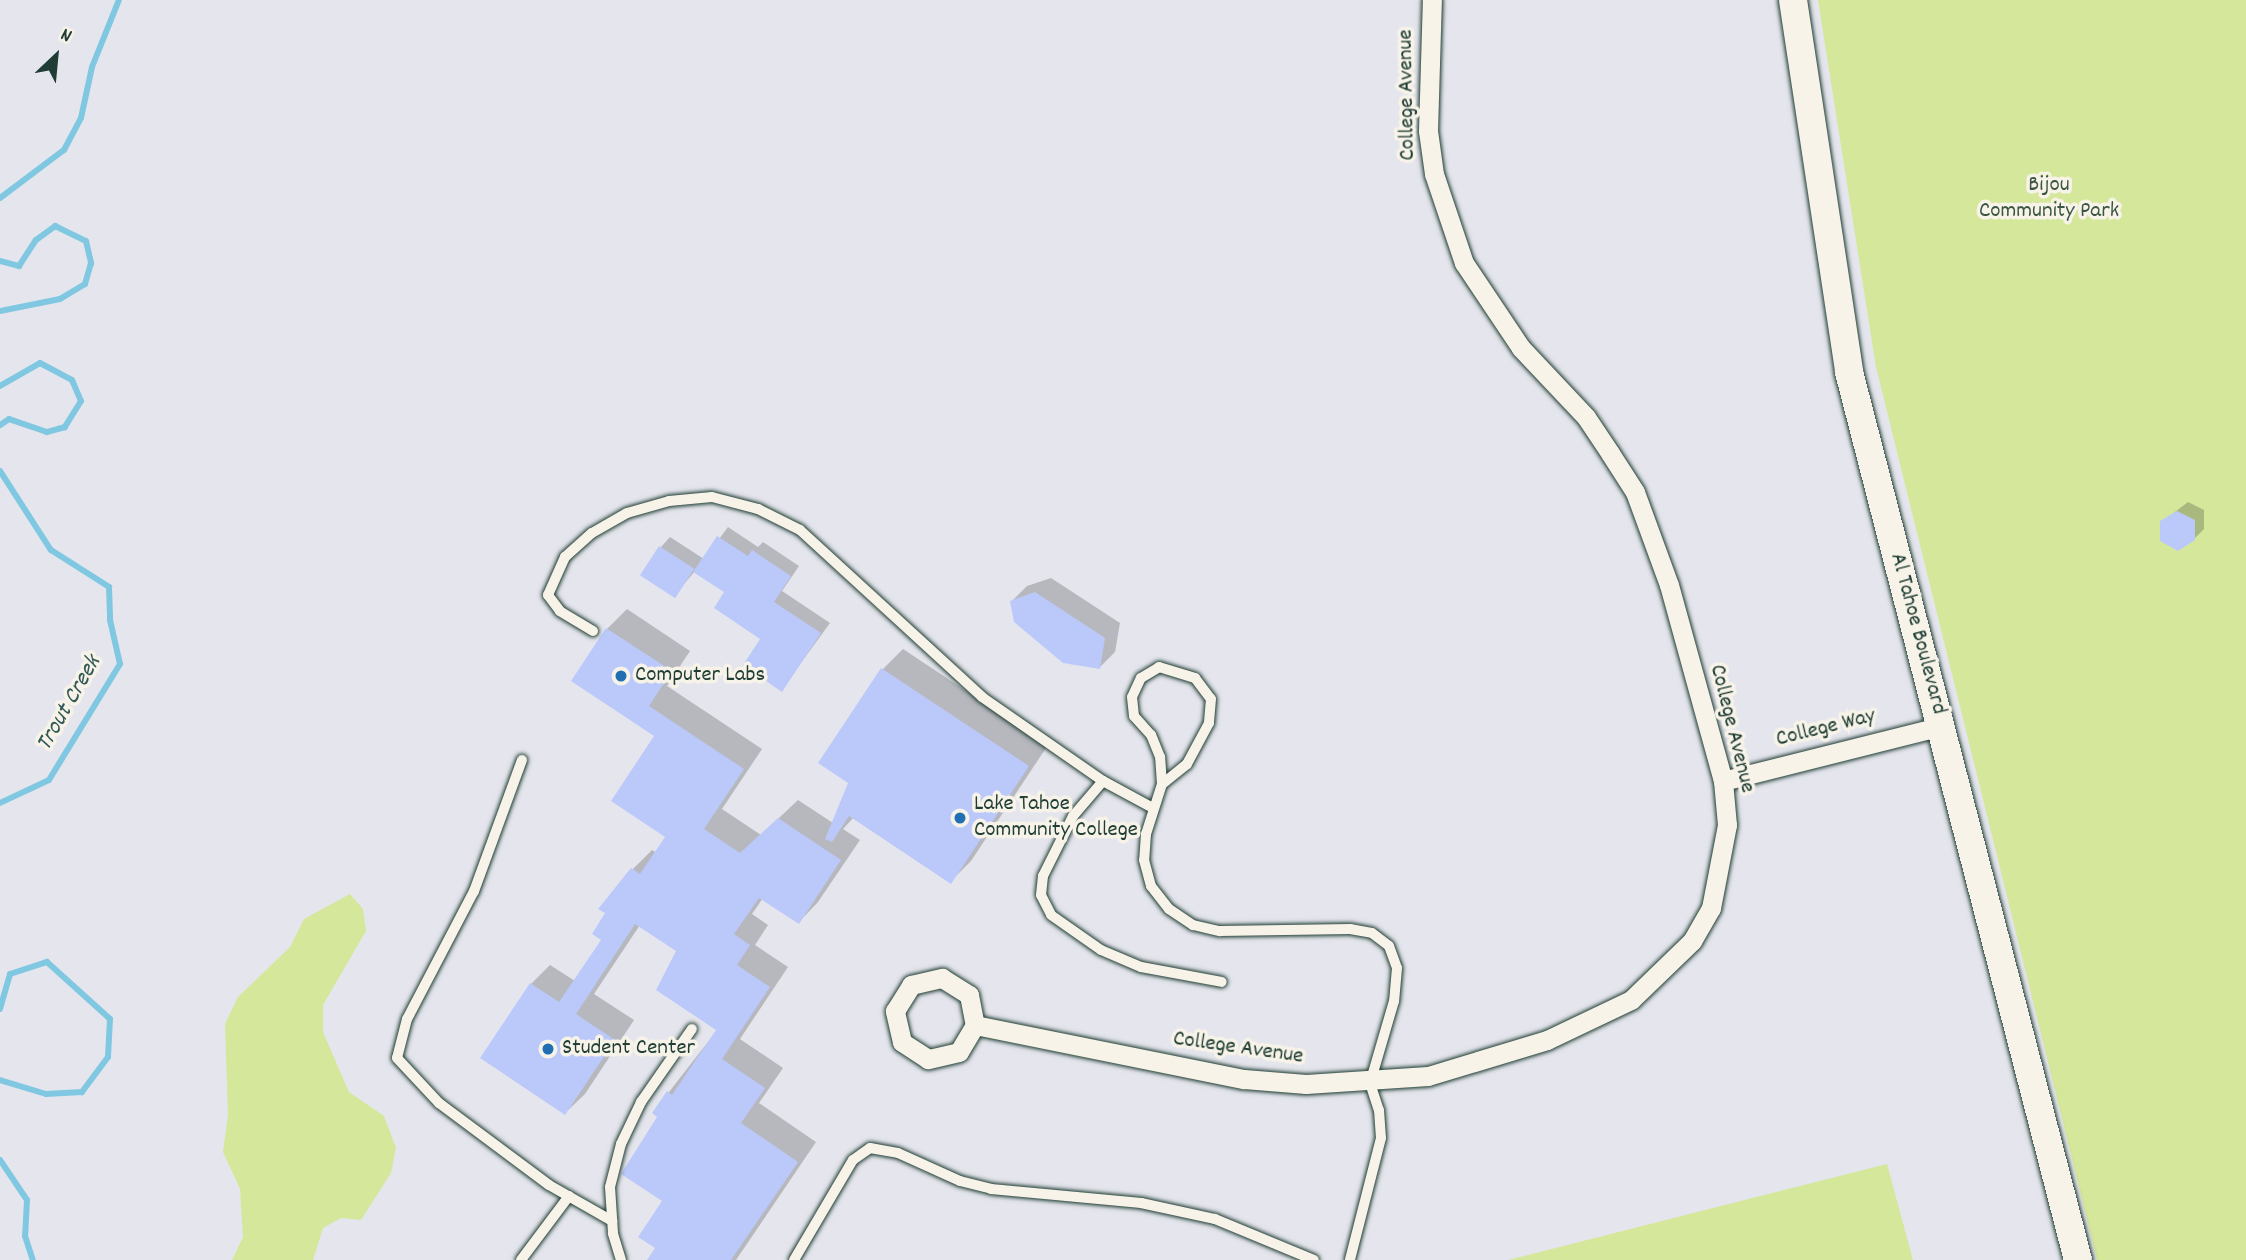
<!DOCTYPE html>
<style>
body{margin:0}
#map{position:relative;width:2246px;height:1260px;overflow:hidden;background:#e5e6ed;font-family:Dekko,sans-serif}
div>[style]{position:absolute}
.green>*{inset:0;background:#d4e79b}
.shadow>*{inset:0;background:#0003}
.stream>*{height:6px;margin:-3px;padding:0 3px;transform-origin:3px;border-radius:3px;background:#80c8e1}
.building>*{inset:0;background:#bbc9fa;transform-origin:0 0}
.roads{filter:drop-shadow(0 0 2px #1f3d34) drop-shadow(0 0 2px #1f3d34)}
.lane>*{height:10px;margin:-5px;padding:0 5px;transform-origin:5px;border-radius:5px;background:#f7f3e8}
.street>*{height:19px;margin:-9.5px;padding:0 9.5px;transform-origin:9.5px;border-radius:9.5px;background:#f7f3e8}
.secondary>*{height:28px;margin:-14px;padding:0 14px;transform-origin:14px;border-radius:14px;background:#f7f3e8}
.dots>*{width:19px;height:19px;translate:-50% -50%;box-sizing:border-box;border:4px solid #f7f3e8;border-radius:50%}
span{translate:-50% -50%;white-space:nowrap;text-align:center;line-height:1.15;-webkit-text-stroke:7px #f7f3e8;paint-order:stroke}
.street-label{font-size:23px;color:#1f3d34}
.park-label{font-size:23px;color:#3a5643}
.poi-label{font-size:23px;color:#1f3d34}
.left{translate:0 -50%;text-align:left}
.water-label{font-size:24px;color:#325957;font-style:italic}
.north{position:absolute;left:21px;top:21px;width:70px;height:70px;-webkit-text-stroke:5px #f7f3e8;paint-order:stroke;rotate:26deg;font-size:19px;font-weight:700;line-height:28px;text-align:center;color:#1f3d34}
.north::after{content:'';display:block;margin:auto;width:24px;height:32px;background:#1f3d34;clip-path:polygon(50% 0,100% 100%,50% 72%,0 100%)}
</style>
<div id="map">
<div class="green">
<div style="clip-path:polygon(1818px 0,2246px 0,2246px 1260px,2097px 1260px,1876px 367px)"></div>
<div style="clip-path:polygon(350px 894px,363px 909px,366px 931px,323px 1005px,323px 1032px,349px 1092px,384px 1116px,396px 1148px,391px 1173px,361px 1220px,341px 1218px,323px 1228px,313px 1260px,232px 1260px,243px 1237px,240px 1189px,223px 1152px,228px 1115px,225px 1024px,238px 997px,290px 947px,304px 919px)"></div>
<div style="clip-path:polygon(1887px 1164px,1913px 1260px,1508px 1260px)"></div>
</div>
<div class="shadow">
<div style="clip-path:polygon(2188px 502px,2204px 510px,2204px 529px,2194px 539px,2162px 522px)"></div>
<div style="clip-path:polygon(728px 527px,758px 547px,763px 542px,799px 566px,782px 591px,830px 623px,782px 689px,763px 638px,726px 592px,695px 571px,675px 595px,661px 547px,670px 537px,704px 559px)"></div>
<div style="clip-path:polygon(1051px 578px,1120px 623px,1115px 652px,1100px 667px,1012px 601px,1027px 586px)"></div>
<div style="clip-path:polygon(627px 609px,690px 651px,667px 686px,762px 749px,722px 809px,761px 835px,798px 800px,833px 823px,850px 782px,820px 763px,883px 669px,903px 649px,1048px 745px,971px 861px,951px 881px,854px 817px,843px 829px,860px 840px,818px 902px,799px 922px,763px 898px,752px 914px,768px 925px,755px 945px,788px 967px,740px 1039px,783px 1068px,759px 1103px,816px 1142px,736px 1260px,649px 1260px,658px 1248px,664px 1201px,623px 1173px,659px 1116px,669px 1092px,718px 1029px,678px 950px,640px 925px,594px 994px,634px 1020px,585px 1094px,565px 1113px,531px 984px,550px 965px,575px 981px,603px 939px,633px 869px,652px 850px,657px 853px,668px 836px,657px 736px,573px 680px,607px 629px)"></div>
</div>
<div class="stream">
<div style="left:0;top:198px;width:80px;rotate:-36.9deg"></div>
<div style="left:64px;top:150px;width:36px;rotate:-62deg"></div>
<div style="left:81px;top:118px;width:52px;rotate:-77.8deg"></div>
<div style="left:92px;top:67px;width:72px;rotate:-68.1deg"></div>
<div style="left:0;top:261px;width:20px;rotate:15deg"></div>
<div style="left:19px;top:266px;width:31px;rotate:-57deg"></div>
<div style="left:36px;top:240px;width:24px;rotate:-36deg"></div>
<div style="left:55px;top:226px;width:34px;rotate:26deg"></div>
<div style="left:86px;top:241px;width:23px;rotate:77deg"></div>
<div style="left:91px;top:263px;width:22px;rotate:106deg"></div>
<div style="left:85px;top:284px;width:29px;rotate:149deg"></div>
<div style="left:60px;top:299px;width:61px;rotate:168.7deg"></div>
<div style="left:0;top:386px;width:46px;rotate:-29.9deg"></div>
<div style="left:40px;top:363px;width:36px;rotate:28deg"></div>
<div style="left:72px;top:380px;width:23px;rotate:67deg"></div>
<div style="left:81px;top:401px;width:31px;rotate:122deg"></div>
<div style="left:65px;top:427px;width:19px;rotate:164deg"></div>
<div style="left:47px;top:432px;width:40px;rotate:-161.1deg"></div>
<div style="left:9px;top:419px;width:11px;rotate:146deg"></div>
<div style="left:0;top:471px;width:94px;rotate:57.2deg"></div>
<div style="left:51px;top:550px;width:69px;rotate:32.5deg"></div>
<div style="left:109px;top:587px;width:33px;rotate:88deg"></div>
<div style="left:110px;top:620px;width:45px;rotate:77.2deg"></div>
<div style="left:120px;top:664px;width:136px;rotate:121.5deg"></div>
<div style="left:49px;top:780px;width:54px;rotate:154.9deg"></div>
<div style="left:0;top:1009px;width:36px;rotate:-74deg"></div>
<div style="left:10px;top:974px;width:39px;rotate:-18deg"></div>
<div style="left:47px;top:962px;width:85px;rotate:42.1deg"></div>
<div style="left:110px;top:1019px;width:38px;rotate:93deg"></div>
<div style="left:108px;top:1057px;width:44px;rotate:126.6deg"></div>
<div style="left:82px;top:1092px;width:36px;rotate:177deg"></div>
<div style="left:46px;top:1094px;width:48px;rotate:-163.1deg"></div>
<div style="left:0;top:1160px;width:48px;rotate:56deg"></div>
<div style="left:27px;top:1200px;width:36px;rotate:93deg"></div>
<div style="left:25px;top:1236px;width:25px;rotate:72deg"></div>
</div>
<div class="building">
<div style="clip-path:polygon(2177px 511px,2195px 520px,2195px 540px,2178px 551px,2160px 541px,2160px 521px)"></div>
<div style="clip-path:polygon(717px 536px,748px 556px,752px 550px,791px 576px,774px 602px,821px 633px,782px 692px,743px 665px,760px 639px,714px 608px,724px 592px,693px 572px)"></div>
<div style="left:659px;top:546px;width:42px;height:35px;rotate:33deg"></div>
<div style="clip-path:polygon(1035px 592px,1105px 638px,1100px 669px,1063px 663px,1014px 622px,1010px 601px)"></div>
<div style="clip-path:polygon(606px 628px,672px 671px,649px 706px,744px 769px,704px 829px,740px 853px,778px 818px,841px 860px,799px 924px,759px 898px,734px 934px,750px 945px,737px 965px,770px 987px,722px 1059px,765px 1088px,741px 1123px,798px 1162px,731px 1260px,647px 1260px,655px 1248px,638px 1237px,662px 1201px,621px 1174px,657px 1117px,652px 1113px,667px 1091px,672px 1095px,716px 1030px,656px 990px,676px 951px,635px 924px,576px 1014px,615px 1040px,565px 1115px,480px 1058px,530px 983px,559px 1002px,601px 940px,592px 934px,605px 913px,598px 909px,631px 868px,640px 874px,665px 837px,611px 801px,654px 736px,571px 681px)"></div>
<div style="clip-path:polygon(881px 668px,1029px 766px,951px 884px,849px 816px,832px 842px,825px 839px,848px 783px,818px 763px)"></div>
</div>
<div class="roads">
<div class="lane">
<div style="left:593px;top:631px;width:39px;rotate:-149deg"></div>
<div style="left:560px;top:611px;width:20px;rotate:-127deg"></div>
<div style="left:548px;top:595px;width:42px;rotate:-65.9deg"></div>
<div style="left:565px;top:557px;width:36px;rotate:-42deg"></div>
<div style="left:592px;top:533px;width:40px;rotate:-29.7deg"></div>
<div style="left:627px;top:513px;width:44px;rotate:-15.9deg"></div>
<div style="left:669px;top:501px;width:43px;rotate:-5.3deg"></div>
<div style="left:712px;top:497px;width:48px;rotate:14.6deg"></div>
<div style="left:758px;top:509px;width:47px;rotate:26.6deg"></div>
<div style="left:800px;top:530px;width:247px;rotate:42.5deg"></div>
<div style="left:982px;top:697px;width:147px;rotate:34.8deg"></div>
<div style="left:1103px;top:781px;width:57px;rotate:28.4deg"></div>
<div style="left:522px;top:760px;width:140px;rotate:110.1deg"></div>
<div style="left:474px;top:891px;width:144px;rotate:117.6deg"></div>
<div style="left:407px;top:1019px;width:40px;rotate:104.4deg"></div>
<div style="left:397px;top:1058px;width:62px;rotate:47deg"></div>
<div style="left:439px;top:1103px;width:137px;rotate:36.7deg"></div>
<div style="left:549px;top:1185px;width:73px;rotate:29.7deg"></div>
<div style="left:1103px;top:781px;width:46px;rotate:130.6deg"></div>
<div style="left:1073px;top:816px;width:67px;rotate:116.6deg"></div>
<div style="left:1043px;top:876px;width:19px;rotate:96deg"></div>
<div style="left:1041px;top:895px;width:22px;rotate:63deg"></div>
<div style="left:1051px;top:915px;width:61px;rotate:35deg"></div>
<div style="left:1101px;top:950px;width:43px;rotate:23deg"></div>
<div style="left:1141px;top:967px;width:82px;rotate:10.5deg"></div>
<div style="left:1162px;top:784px;width:27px;rotate:-94deg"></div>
<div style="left:1160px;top:757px;width:24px;rotate:-112deg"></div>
<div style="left:1151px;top:735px;width:25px;rotate:-132deg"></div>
<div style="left:1134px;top:716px;width:19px;rotate:-96deg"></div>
<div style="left:1132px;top:697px;width:21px;rotate:-65deg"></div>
<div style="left:1141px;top:678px;width:21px;rotate:-31deg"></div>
<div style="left:1159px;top:667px;width:38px;rotate:17deg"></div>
<div style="left:1195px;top:678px;width:26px;rotate:53deg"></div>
<div style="left:1211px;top:699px;width:24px;rotate:95deg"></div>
<div style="left:1209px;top:723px;width:47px;rotate:118.2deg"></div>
<div style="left:1187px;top:764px;width:32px;rotate:141deg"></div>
<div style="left:1162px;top:784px;width:52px;rotate:107.7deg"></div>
<div style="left:1146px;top:834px;width:26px;rotate:94deg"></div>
<div style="left:1144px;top:860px;width:27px;rotate:75deg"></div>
<div style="left:1151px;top:886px;width:29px;rotate:52deg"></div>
<div style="left:1169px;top:909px;width:29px;rotate:34deg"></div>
<div style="left:1193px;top:925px;width:28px;rotate:13deg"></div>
<div style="left:1220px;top:931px;width:130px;rotate:-0.9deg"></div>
<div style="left:1350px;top:929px;width:22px;rotate:10deg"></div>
<div style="left:1372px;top:933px;width:21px;rotate:37deg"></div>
<div style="left:1389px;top:946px;width:23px;rotate:70deg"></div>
<div style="left:1397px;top:968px;width:33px;rotate:95deg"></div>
<div style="left:1394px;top:1001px;width:85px;rotate:106.3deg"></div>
<div style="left:1370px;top:1083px;width:28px;rotate:72deg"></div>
<div style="left:1379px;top:1110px;width:28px;rotate:86deg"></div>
<div style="left:1381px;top:1138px;width:126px;rotate:104.3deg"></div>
<div style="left:521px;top:1260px;width:80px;rotate:-53.1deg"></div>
<div style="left:621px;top:1260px;width:28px;rotate:-107deg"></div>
<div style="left:613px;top:1233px;width:46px;rotate:-93.7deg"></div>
<div style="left:610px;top:1187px;width:44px;rotate:-75.7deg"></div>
<div style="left:621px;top:1144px;width:47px;rotate:-64.5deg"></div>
<div style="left:641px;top:1102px;width:89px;rotate:-55.1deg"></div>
<div style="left:794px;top:1260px;width:116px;rotate:-59.5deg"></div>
<div style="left:853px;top:1160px;width:21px;rotate:-35deg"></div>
<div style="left:870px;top:1148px;width:28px;rotate:10deg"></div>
<div style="left:898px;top:1153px;width:68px;rotate:24.3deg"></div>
<div style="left:960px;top:1181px;width:32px;rotate:14deg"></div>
<div style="left:991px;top:1189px;width:151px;rotate:5.3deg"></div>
<div style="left:1141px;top:1203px;width:76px;rotate:12.2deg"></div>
<div style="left:1215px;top:1219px;width:107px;rotate:22.5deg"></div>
</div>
<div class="street">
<div style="left:1723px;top:781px;width:226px;rotate:-14.1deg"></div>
<div style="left:975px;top:1025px;width:31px;rotate:121deg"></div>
<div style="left:959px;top:1052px;width:32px;rotate:167deg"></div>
<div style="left:928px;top:1059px;width:31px;rotate:-147deg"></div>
<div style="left:902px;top:1042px;width:32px;rotate:-103deg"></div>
<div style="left:895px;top:1011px;width:31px;rotate:-58deg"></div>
<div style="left:911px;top:985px;width:32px;rotate:-13deg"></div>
<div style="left:942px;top:978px;width:32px;rotate:32deg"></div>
<div style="left:969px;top:995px;width:31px;rotate:79deg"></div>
<div style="left:975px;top:1025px;width:274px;rotate:11.4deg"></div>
<div style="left:1244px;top:1079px;width:62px;rotate:4.6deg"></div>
<div style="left:1306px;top:1084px;width:122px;rotate:-3.8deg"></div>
<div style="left:1428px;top:1076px;width:124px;rotate:-16.8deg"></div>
<div style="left:1547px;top:1040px;width:93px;rotate:-25.5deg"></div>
<div style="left:1631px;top:1000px;width:85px;rotate:-44deg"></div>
<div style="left:1692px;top:941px;width:38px;rotate:-60deg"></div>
<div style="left:1711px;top:908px;width:85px;rotate:-79.1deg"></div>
<div style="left:1727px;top:825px;width:44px;rotate:-95.2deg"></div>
<div style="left:1723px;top:781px;width:203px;rotate:-105.4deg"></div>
<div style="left:1669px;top:585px;width:99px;rotate:-110.1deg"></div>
<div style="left:1635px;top:492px;width:46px;rotate:-122.7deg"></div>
<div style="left:1610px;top:453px;width:43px;rotate:-123.7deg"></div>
<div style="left:1586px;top:417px;width:95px;rotate:-133.3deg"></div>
<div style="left:1521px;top:348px;width:102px;rotate:-123.8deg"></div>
<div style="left:1464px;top:263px;width:94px;rotate:-108.6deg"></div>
<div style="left:1434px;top:174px;width:43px;rotate:-97.9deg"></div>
<div style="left:1428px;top:131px;width:131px;rotate:-88.3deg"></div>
</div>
<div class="secondary">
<div style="left:1793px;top:0;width:376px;rotate:81.4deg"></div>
<div style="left:1849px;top:372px;width:917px;rotate:75.54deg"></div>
</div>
</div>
<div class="dots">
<div style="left:621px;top:676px;background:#1f6fb2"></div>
<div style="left:960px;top:818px;background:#1f6fb2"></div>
<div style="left:548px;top:1049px;background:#1f6fb2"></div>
</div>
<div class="street-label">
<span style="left:1408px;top:95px;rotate:-91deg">College Avenue</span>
<span style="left:1917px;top:634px;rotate:75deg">Al Tahoe Boulevard</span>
<span style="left:1731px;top:729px;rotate:76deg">College Avenue</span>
<span style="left:1826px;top:729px;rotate:-14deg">College Way</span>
<span style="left:1238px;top:1049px;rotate:8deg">College Avenue</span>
</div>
<div class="park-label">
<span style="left:2049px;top:199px">Bijou<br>Community Park</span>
</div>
<div class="poi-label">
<span class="left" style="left:635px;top:676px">Computer Labs</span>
<span class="left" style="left:974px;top:818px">Lake Tahoe<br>Community College</span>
<span class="left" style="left:562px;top:1049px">Student Center</span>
</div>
<div class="water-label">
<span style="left:70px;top:704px;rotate:-60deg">Trout Creek</span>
</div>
<div class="north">N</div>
</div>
